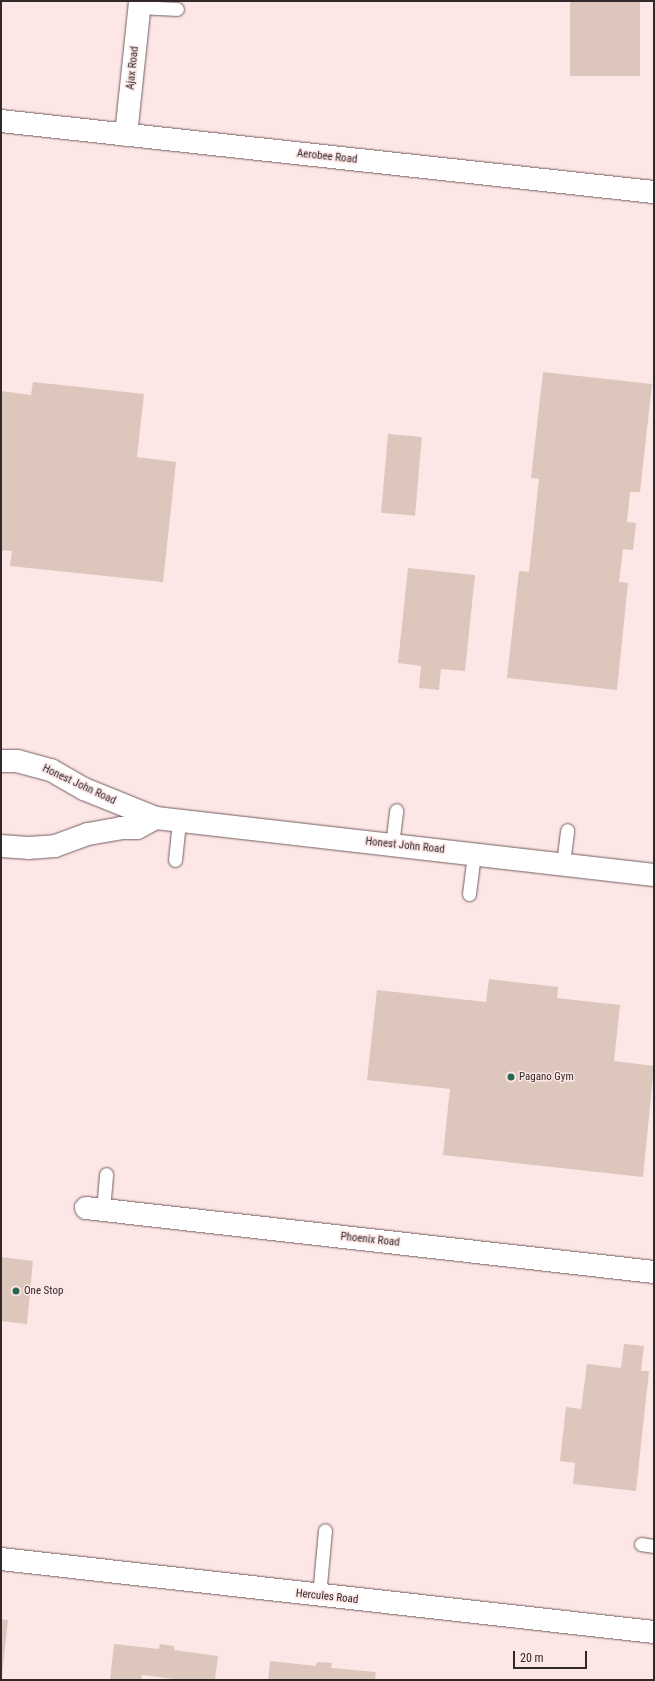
<!DOCTYPE html>
<style>
body{margin:0}
#map{position:relative;width:655px;height:1681px;overflow:hidden;background:#fce6e6;font-family:"Roboto Condensed",sans-serif}
div>[style]{position:absolute}
.building>*{inset:0;background:#ddc6bb;transform-origin:0 0}
.roads{filter:drop-shadow(0 0 1px #745d5e) drop-shadow(0 0 1px #745d5e)}
.service>*{height:13px;margin:-6.5px;padding:0 6.5px;transform-origin:6.5px;border-radius:6.5px;background:#fff}
.minor>*{height:22px;margin:-11px;padding:0 11px;transform-origin:11px;border-radius:11px;background:#fff}
.tertiary>*{height:22px;margin:-11px;padding:0 11px;transform-origin:11px;border-radius:11px;background:#fff}
.dots>*{width:11px;height:11px;translate:-50% -50%;box-sizing:border-box;border:2px solid #fce6e6;border-radius:50%}
span{translate:-50% -50%;white-space:nowrap;text-align:center;line-height:1.15;-webkit-text-stroke:3px #fce6e6;paint-order:stroke}
.street-label{font-size:11px;color:#322829}
.poi-label{font-size:11px;color:#322829}
.left{translate:0 -50%;text-align:left}
.frame{position:absolute;inset:0;border:2px solid #322829;pointer-events:none}
.scale{position:absolute;left:513px;top:1651px;width:74px;height:18px;box-sizing:border-box;border:2px solid #322829;border-top:0;padding-left:5px;font-size:12px;line-height:14px;white-space:nowrap;color:#322829;-webkit-text-stroke:3px #fce6e6;paint-order:stroke}
</style>
<div id="map">
<div class="building">
<div style="left:570px;top:1px;width:70px;height:75px"></div>
<div style="clip-path:polygon(543px 372px,652px 384px,640px 492px,630px 492px,627px 522px,636px 523px,633px 550px,623px 549px,619px 582px,628px 583px,617px 690px,507px 678px,519px 571px,529px 572px,539px 479px,531px 478px)"></div>
<div style="clip-path:polygon(33px 382px,144px 394px,137px 457px,176px 462px,163px 582px,10px 566px,12px 551px,1px 550px,1px 391px,31px 395px)"></div>
<div style="left:388px;top:434px;width:34px;height:79px;rotate:5deg"></div>
<div style="clip-path:polygon(408px 568px,475px 575px,465px 671px,441px 669px,439px 690px,419px 688px,421px 666px,398px 663px)"></div>
<div style="clip-path:polygon(489px 979px,558px 987px,557px 998px,620px 1005px,614px 1061px,654px 1066px,643px 1177px,443px 1155px,450px 1089px,367px 1080px,377px 990px,486px 1002px)"></div>
<div style="clip-path:polygon(1px 1257px,33px 1261px,27px 1324px,1px 1321px)"></div>
<div style="clip-path:polygon(624px 1344px,644px 1346px,641px 1371px,649px 1371px,636px 1491px,573px 1484px,575px 1463px,560px 1461px,566px 1407px,581px 1409px,587px 1364px,621px 1368px)"></div>
<div style="clip-path:polygon(1px 1619px,8px 1620px,2px 1675px,1px 1675px)"></div>
<div style="clip-path:polygon(114px 1644px,159px 1649px,160px 1644px,174px 1646px,174px 1650px,218px 1656px,215px 1680px,183px 1680px,142px 1675px,141px 1680px,110px 1680px)"></div>
<div style="clip-path:polygon(270px 1661px,316px 1666px,317px 1662px,332px 1663px,331px 1668px,376px 1672px,375px 1680px,268px 1680px)"></div>
</div>
<div class="roads">
<div class="service">
<div style="left:139px;top:7px;width:38px;rotate:3deg"></div>
<div style="left:392px;top:845px;width:35px;rotate:-83deg"></div>
<div style="left:175px;top:860px;width:39px;rotate:-84deg"></div>
<div style="left:563px;top:864px;width:34px;rotate:-83deg"></div>
<div style="left:469px;top:894px;width:40px;rotate:-82.9deg"></div>
<div style="left:103px;top:1210px;width:36px;rotate:-85deg"></div>
<div style="left:641px;top:1544px;width:13px;rotate:9deg"></div>
<div style="left:319px;top:1596px;width:66px;rotate:-84.8deg"></div>
</div>
<div class="minor">
<div style="left:1px;top:121px;width:657px;rotate:6.21deg"></div>
<div style="left:126px;top:135px;width:135px;rotate:-84deg"></div>
<div style="left:86px;top:1208px;width:572px;rotate:6.43deg"></div>
<div style="left:1px;top:1559px;width:657px;rotate:6.38deg"></div>
</div>
<div class="tertiary">
<div style="left:1px;top:761px;width:16px"></div>
<div style="left:17px;top:761px;width:35px;rotate:15deg"></div>
<div style="left:51px;top:770px;width:38px;rotate:30deg"></div>
<div style="left:84px;top:789px;width:78px;rotate:21.9deg"></div>
<div style="left:156px;top:818px;width:501px;rotate:6.53deg"></div>
<div style="left:1px;top:846px;width:27px;rotate:4deg"></div>
<div style="left:28px;top:848px;width:27px;rotate:-4deg"></div>
<div style="left:55px;top:846px;width:35px;rotate:-20deg"></div>
<div style="left:88px;top:834px;width:34px;rotate:-10deg"></div>
<div style="left:121px;top:828px;width:16px"></div>
<div style="left:137px;top:828px;width:21px;rotate:-28deg"></div>
</div>
</div>
<div class="dots">
<div style="left:511px;top:1077px;background:#276754"></div>
<div style="left:16px;top:1291px;background:#276754"></div>
</div>
<div class="street-label">
<span style="left:133px;top:68px;rotate:-84deg">Ajax Road</span>
<span style="left:327px;top:157px;rotate:6deg">Aerobee Road</span>
<span style="left:79px;top:785px;rotate:25deg">Honest John Road</span>
<span style="left:405px;top:846px;rotate:6deg">Honest John Road</span>
<span style="left:370px;top:1240px;rotate:6deg">Phoenix Road</span>
<span style="left:327px;top:1597px;rotate:6deg">Hercules Road</span>
</div>
<div class="poi-label">
<span class="left" style="left:519px;top:1077px">Pagano Gym</span>
<span class="left" style="left:24px;top:1291px">One Stop</span>
</div>
<div class="frame"></div>
<div class="scale">20 m</div>
</div>
